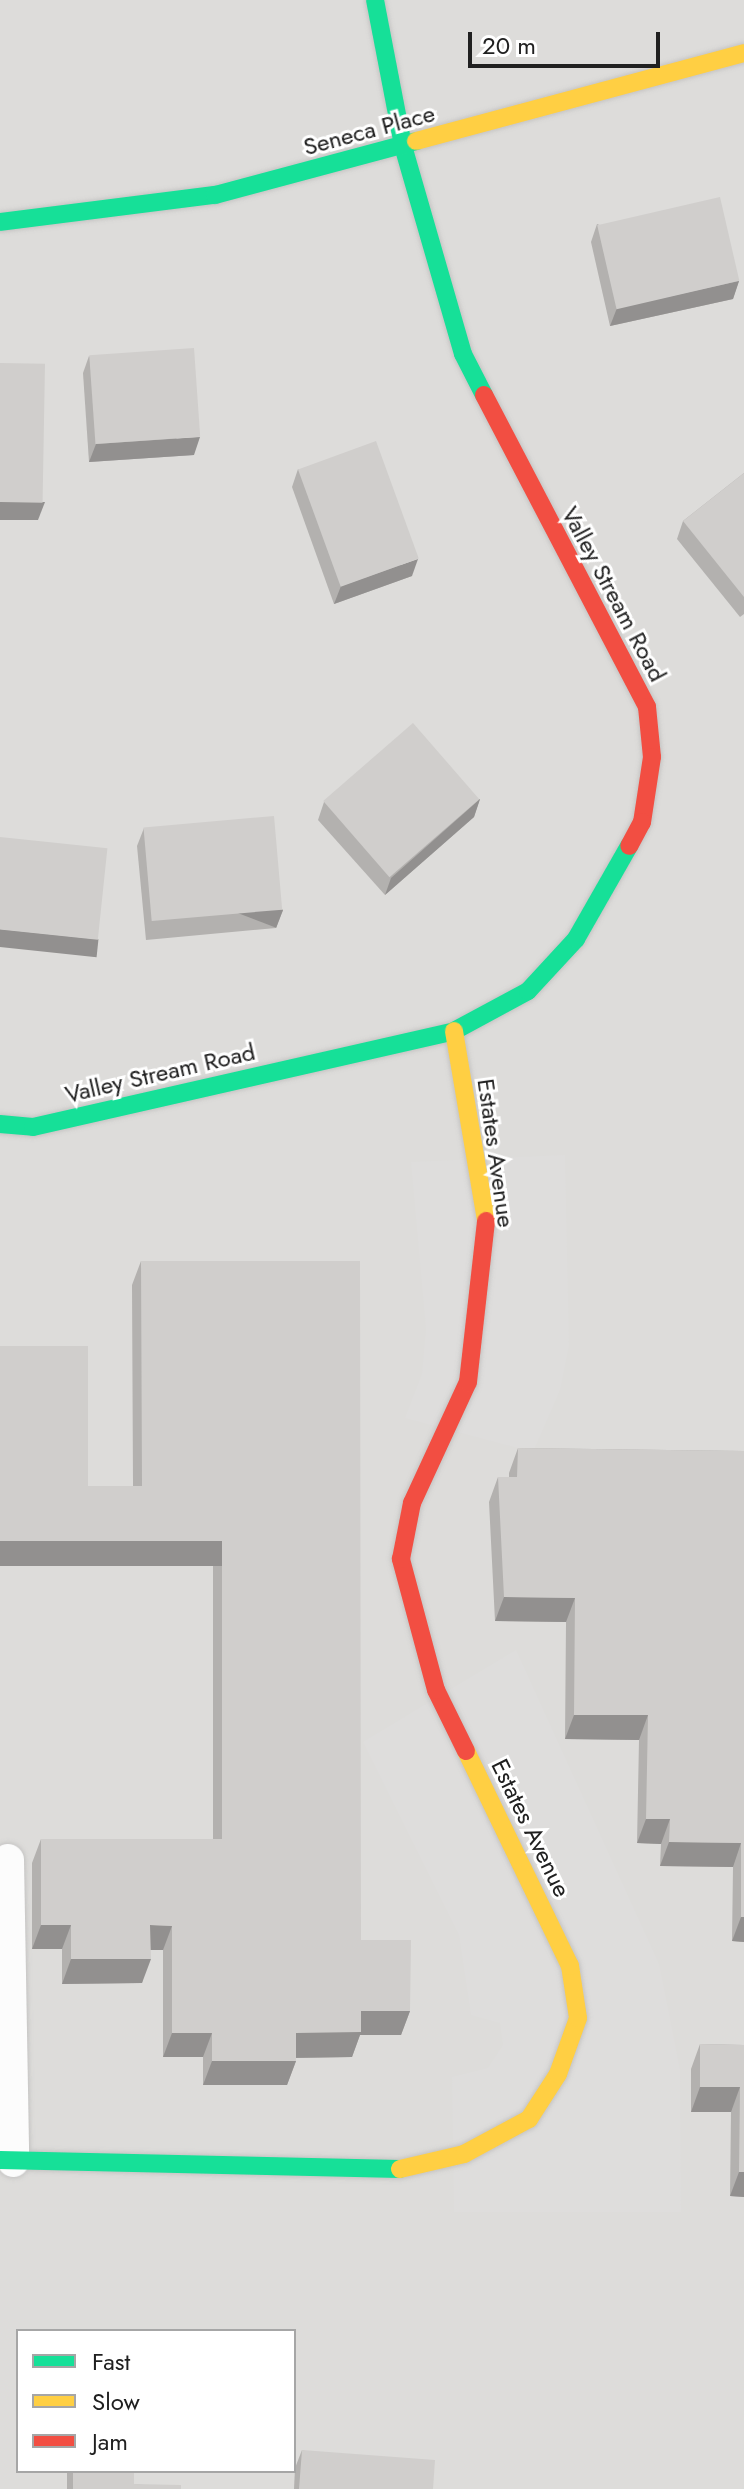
<!DOCTYPE html>
<style>
body{margin:0}
#map{position:relative;width:744px;height:2489px;overflow:hidden;background:#edece9;font-family:Jost,sans-serif}
div>[style]{position:absolute}
.residential>*{inset:0;background:#dddcda}
.parking>*{inset:0;background:#dedddc}
.roads{filter:drop-shadow(0 0 2px #c5c4c3) drop-shadow(0 0 2px #c5c4c3)}
.lane>*{height:32px;margin:-16px;padding:0 16px;transform-origin:16px;border-radius:16px;background:#fcfcfc}
.fast>*{height:18px;margin:-9px;padding:0 9px;transform-origin:9px;border-radius:9px;background:#16e098}
.slow>*{height:18px;margin:-9px;padding:0 9px;transform-origin:9px;border-radius:9px;background:#ffcf43}
.jam>*{height:18px;margin:-9px;padding:0 9px;transform-origin:9px;border-radius:9px;background:#f24e42}
.wall>*{inset:0;background:#b3b1af}
.shaded-wall>*{inset:0;background:#92908f;transform-origin:0 0}
.building>*{inset:0;background:#d0cecc;transform-origin:0 0}
span{translate:-50% -50%;white-space:nowrap;text-align:center;line-height:1.15;-webkit-text-stroke:6px #fff;paint-order:stroke}
.street-label{font-size:24px;color:#202020}
.legend{position:absolute;left:16px;top:2329px;width:280px;height:144px;box-sizing:border-box;background:#fff;border:2px solid #a6a6a6;margin:0;padding:10px 14px;list-style:none;font-size:24px;color:#202020}
.legend li{display:flex;align-items:center;gap:16px;height:40px}
.legend b{width:40px;border:2px solid #a6a6a6}
.scale{position:absolute;left:468px;top:32px;width:192px;height:36px;box-sizing:border-box;border:4px solid #202020;border-top:0;padding-left:10px;font-size:24px;line-height:28px;white-space:nowrap;color:#202020;-webkit-text-stroke:6px #fff;paint-order:stroke}
</style>
<div id="map">
<div class="residential">
<div style="clip-path:polygon(evenodd,0 0,744px 0,744px 2489px,0 2489px,0 0,18px 2331px,294px 2331px,294px 2471px,18px 2471px,18px 2331px)"></div>
</div>
<div class="parking">
<div style="clip-path:polygon(565px 1155px,569px 1345px,560px 1390px,533px 1452px,405px 1418px,422px 1374px,426px 1329px,411px 1162px)"></div>
<div style="clip-path:polygon(516px 1650px,659px 1964px,680px 2069px,681px 2212px,454px 2212px,452px 2077px,488px 2068px,503px 2045px,500px 2023px,471px 2015px,459px 1935px,363px 1742px)"></div>
</div>
<div class="roads">
<div class="lane">
<div style="left:8px;top:1860px;width:301px;rotate:89deg"></div>
</div>
<div class="fast">
<div style="left:375px;top:0;width:149px;rotate:79.1deg"></div>
<div style="left:403px;top:146px;width:216px;rotate:73.9deg"></div>
<div style="left:463px;top:354px;width:46px;rotate:62.9deg"></div>
<div style="left:0;top:222px;width:217px;rotate:-7.2deg"></div>
<div style="left:215px;top:195px;width:208px;rotate:-15deg"></div>
<div style="left:0;top:1124px;width:33px;rotate:5deg"></div>
<div style="left:33px;top:1127px;width:432px;rotate:-12.8deg"></div>
<div style="left:454px;top:1031px;width:84px;rotate:-28.4deg"></div>
<div style="left:528px;top:991px;width:71px;rotate:-47.3deg"></div>
<div style="left:576px;top:939px;width:107px;rotate:-60.3deg"></div>
<div style="left:0;top:2160px;width:400px;rotate:1.3deg"></div>
</div>
<div class="slow">
<div style="left:416px;top:141px;width:340px;rotate:-15deg"></div>
<div style="left:454px;top:1031px;width:193px;rotate:80.4deg"></div>
<div style="left:400px;top:2169px;width:66px;rotate:-13.2deg"></div>
<div style="left:464px;top:2154px;width:74px;rotate:-28.3deg"></div>
<div style="left:529px;top:2119px;width:54px;rotate:-57.2deg"></div>
<div style="left:558px;top:2074px;width:59px;rotate:-70.3deg"></div>
<div style="left:578px;top:2018px;width:53px;rotate:-98.7deg"></div>
<div style="left:570px;top:1966px;width:239px;rotate:-115.8deg"></div>
</div>
<div class="jam">
<div style="left:484px;top:395px;width:352px;rotate:62.4deg"></div>
<div style="left:647px;top:707px;width:50px;rotate:84.3deg"></div>
<div style="left:652px;top:757px;width:66px;rotate:98.7deg"></div>
<div style="left:642px;top:822px;width:27px;rotate:118deg"></div>
<div style="left:466px;top:1751px;width:68px;rotate:-116.2deg"></div>
<div style="left:436px;top:1690px;width:136px;rotate:-105deg"></div>
<div style="left:401px;top:1559px;width:57px;rotate:-78.9deg"></div>
<div style="left:412px;top:1503px;width:133px;rotate:-65.2deg"></div>
<div style="left:468px;top:1382px;width:162px;rotate:-83.6deg"></div>
</div>
</div>
<div class="wall">
<div style="clip-path:polygon(597px 224px,739px 281px,733px 299px,610px 326px,591px 242px)"></div>
<div style="clip-path:polygon(89px 356px,194px 455px,89px 462px,83px 373px)"></div>
<div style="clip-path:polygon(298px 469px,412px 576px,334px 604px,292px 487px)"></div>
<div style="clip-path:polygon(744px 473px,744px 614px,740px 617px,677px 539px,683px 521px)"></div>
<div style="clip-path:polygon(480px 799px,474px 817px,385px 895px,318px 820px,324px 802px)"></div>
<div style="clip-path:polygon(144px 828px,283px 910px,276px 928px,146px 940px,137px 846px)"></div>
<div style="clip-path:polygon(141px 1261px,361px 1940px,410px 2011px,401px 2035px,360px 2035px,352px 2057px,296px 2058px,296px 2061px,287px 2085px,203px 2085px,203px 2057px,163px 2057px,163px 1950px,150px 1950px,142px 1983px,62px 1984px,62px 1949px,32px 1949px,32px 1863px,41px 1839px,213px 1839px,213px 1566px,88px 1486px,133px 1486px,132px 1285px)"></div>
<div style="clip-path:polygon(518px 1448px,744px 1451px,744px 1942px,732px 1941px,733px 1867px,660px 1866px,661px 1844px,637px 1843px,639px 1740px,565px 1739px,566px 1622px,495px 1621px,489px 1502px,498px 1477px,509px 1477px,509px 1473px)"></div>
<div style="clip-path:polygon(700px 2044px,744px 2045px,744px 2197px,730px 2196px,731px 2112px,691px 2112px,691px 2069px)"></div>
<div style="clip-path:polygon(302px 2450px,433px 2489px,294px 2489px,295px 2468px)"></div>
<div style="clip-path:polygon(67px 2471px,134px 2471px,134px 2484px,181px 2489px,67px 2489px)"></div>
</div>
<div class="shaded-wall">
<div style="clip-path:polygon(739px 281px,733px 299px,610px 326px,617px 308px)"></div>
<div style="clip-path:polygon(200px 437px,194px 455px,89px 462px,96px 444px)"></div>
<div style="clip-path:polygon(0 502px,45px 502px,38px 520px,0 520px)"></div>
<div style="clip-path:polygon(418px 559px,412px 576px,334px 604px,341px 586px)"></div>
<div style="clip-path:polygon(480px 799px,474px 817px,385px 895px,391px 878px)"></div>
<div style="left:283px;top:910px;width:19px;height:132px;rotate:111deg"></div>
<div style="left:0;top:929px;width:99px;height:18px;rotate:6deg"></div>
<div style="left:0;top:1541px;width:222px;height:25px"></div>
<div style="clip-path:polygon(504px 1597px,575px 1598px,566px 1622px,495px 1621px)"></div>
<div style="clip-path:polygon(574px 1715px,648px 1715px,639px 1740px,565px 1739px)"></div>
<div style="clip-path:polygon(646px 1819px,670px 1819px,661px 1844px,637px 1843px)"></div>
<div style="clip-path:polygon(669px 1842px,741px 1843px,733px 1867px,660px 1866px)"></div>
<div style="clip-path:polygon(741px 1917px,744px 1917px,744px 1942px,732px 1941px)"></div>
<div style="clip-path:polygon(41px 1925px,71px 1925px,62px 1949px,32px 1949px)"></div>
<div style="clip-path:polygon(150px 1925px,172px 1926px,163px 1950px,141px 1950px)"></div>
<div style="clip-path:polygon(71px 1959px,151px 1959px,142px 1983px,62px 1984px)"></div>
<div style="clip-path:polygon(361px 2011px,410px 2011px,401px 2035px,360px 2035px,352px 2057px,287px 2058px,296px 2033px)"></div>
<div style="clip-path:polygon(172px 2033px,212px 2033px,203px 2057px,163px 2057px)"></div>
<div style="clip-path:polygon(212px 2061px,296px 2061px,287px 2085px,203px 2085px)"></div>
<div style="clip-path:polygon(700px 2087px,740px 2087px,731px 2112px,691px 2112px)"></div>
<div style="clip-path:polygon(739px 2172px,744px 2172px,744px 2197px,730px 2196px)"></div>
</div>
<div class="building">
<div style="left:720px;top:197px;width:86px;height:126px;rotate:77deg"></div>
<div style="left:194px;top:348px;width:89px;height:105px;rotate:86deg"></div>
<div style="left:0;top:363px;width:45px;height:139px;rotate:1deg"></div>
<div style="left:376px;top:441px;width:125px;height:83px;rotate:70deg"></div>
<div style="clip-path:polygon(744px 473px,744px 597px,683px 521px)"></div>
<div style="left:413px;top:723px;width:101px;height:119px;rotate:49deg"></div>
<div style="left:274px;top:816px;width:94px;height:131px;rotate:85deg"></div>
<div style="left:0;top:837px;width:108px;height:92px;rotate:6deg"></div>
<div style="clip-path:polygon(141px 1261px,360px 1261px,361px 1940px,411px 1940px,410px 2011px,361px 2011px,361px 2032px,296px 2033px,296px 2061px,212px 2061px,212px 2033px,172px 2033px,172px 1926px,150px 1925px,151px 1959px,71px 1959px,71px 1925px,41px 1925px,41px 1839px,222px 1839px,222px 1541px,0 1541px,0 1346px,88px 1346px,88px 1486px,142px 1486px)"></div>
<div style="clip-path:polygon(518px 1448px,744px 1451px,744px 1917px,741px 1917px,741px 1843px,669px 1842px,670px 1819px,646px 1819px,648px 1715px,574px 1715px,575px 1598px,504px 1597px,498px 1477px,517px 1477px)"></div>
<div style="clip-path:polygon(700px 2044px,744px 2045px,744px 2172px,739px 2172px,740px 2087px,700px 2087px)"></div>
<div style="clip-path:polygon(302px 2450px,435px 2460px,433px 2489px,299px 2489px)"></div>
<div style="clip-path:polygon(73px 2471px,134px 2471px,134px 2484px,181px 2485px,181px 2489px,73px 2489px)"></div>
</div>
<div class="street-label">
<span style="left:369px;top:130px;rotate:-15deg">Seneca Place</span>
<span style="left:614px;top:594px;rotate:62deg">Valley Stream Road</span>
<span style="left:160px;top:1073px;rotate:-13deg">Valley Stream Road</span>
<span style="left:496px;top:1153px;rotate:82deg">Estates Avenue</span>
<span style="left:531px;top:1828px;rotate:64deg">Estates Avenue</span>
</div>
<ul class="legend">
<li><b style="height:10px;background:#16e098"></b>Fast</li>
<li><b style="height:10px;background:#ffcf43"></b>Slow</li>
<li><b style="height:10px;background:#f24e42"></b>Jam</li>
</ul>
<div class="scale">20 m</div>
</div>
